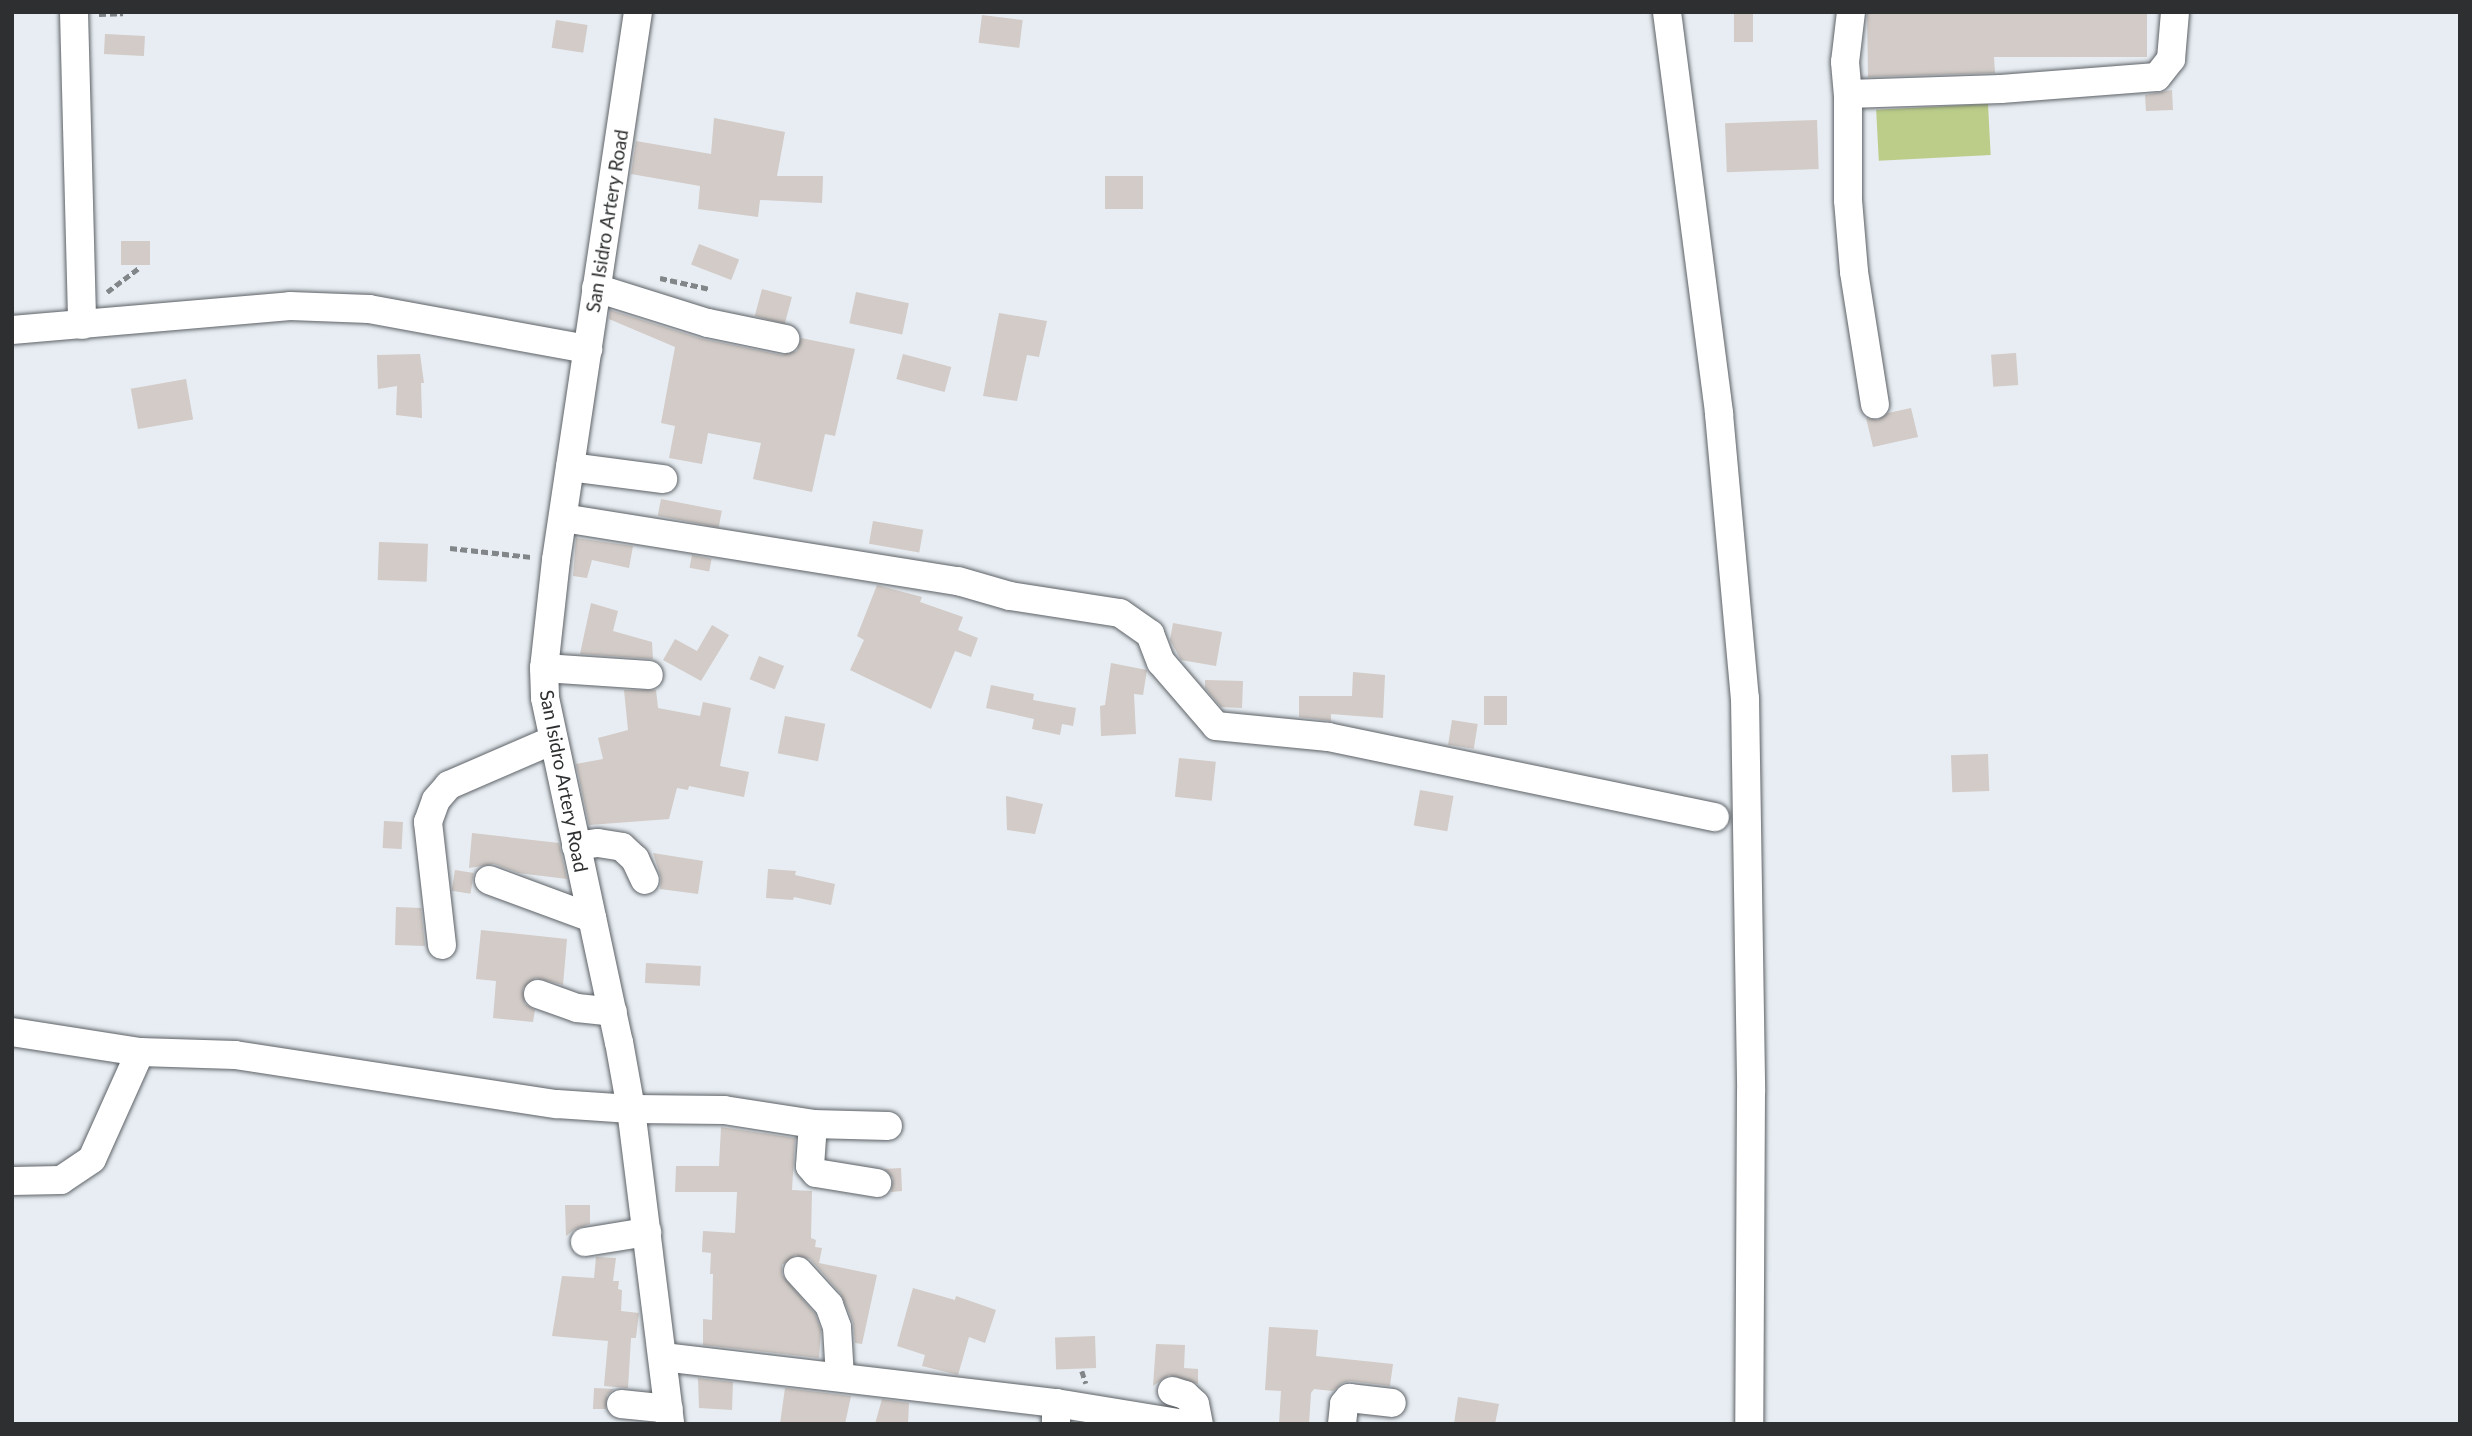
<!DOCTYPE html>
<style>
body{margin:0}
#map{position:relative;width:2472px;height:1436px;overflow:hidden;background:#e7edf2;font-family:Lato,sans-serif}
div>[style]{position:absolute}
.green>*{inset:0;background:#bbcd89;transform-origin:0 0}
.building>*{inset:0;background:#d2cbc7;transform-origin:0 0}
.path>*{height:4.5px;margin-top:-2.25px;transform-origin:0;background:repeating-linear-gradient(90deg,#828689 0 7px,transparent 0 10.5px)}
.roads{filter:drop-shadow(0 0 2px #5d6267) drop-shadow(0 0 2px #5d6267)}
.minor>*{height:28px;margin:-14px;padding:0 14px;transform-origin:14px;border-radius:14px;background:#fff}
span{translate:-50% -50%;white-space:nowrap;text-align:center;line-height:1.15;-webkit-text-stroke:5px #fff;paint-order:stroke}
.street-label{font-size:19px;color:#2d2f31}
.frame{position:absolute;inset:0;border:14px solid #2d2f31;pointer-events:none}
</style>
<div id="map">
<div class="green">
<div style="left:1988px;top:104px;width:51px;height:112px;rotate:87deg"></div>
</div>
<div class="building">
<div style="left:1734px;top:12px;width:19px;height:30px"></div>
<div style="clip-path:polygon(1867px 12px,2147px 12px,2147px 57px,1994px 57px,1995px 73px,1868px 77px)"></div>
<div style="left:982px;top:15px;width:41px;height:28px;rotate:7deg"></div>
<div style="left:556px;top:20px;width:32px;height:28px;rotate:9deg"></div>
<div style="left:105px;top:34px;width:40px;height:20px;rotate:3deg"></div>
<div style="clip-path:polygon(2172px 90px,2173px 110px,2146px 111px,2145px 95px)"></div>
<div style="clip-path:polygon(714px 118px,785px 132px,777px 176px,823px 176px,822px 203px,760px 200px,758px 217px,698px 209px,700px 186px,631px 174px,636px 141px,711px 154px)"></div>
<div style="left:1817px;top:120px;width:49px;height:92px;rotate:88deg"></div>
<div style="left:1105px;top:176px;width:38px;height:33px"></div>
<div style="left:150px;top:241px;width:24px;height:29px;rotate:90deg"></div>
<div style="left:699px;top:244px;width:43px;height:22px;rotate:21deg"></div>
<div style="left:762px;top:289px;width:31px;height:28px;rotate:15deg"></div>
<div style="left:856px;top:292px;width:54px;height:32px;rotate:12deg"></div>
<div style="clip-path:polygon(610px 310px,703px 339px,782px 355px,797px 351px,801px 338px,855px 349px,835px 436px,825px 434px,812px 492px,753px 479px,761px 443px,708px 433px,702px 464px,669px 458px,675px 426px,661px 423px,675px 347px,609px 319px)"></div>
<div style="clip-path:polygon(999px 313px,1047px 321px,1039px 357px,1027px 355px,1017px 401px,983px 396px)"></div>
<div style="left:2016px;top:353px;width:32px;height:25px;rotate:86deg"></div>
<div style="clip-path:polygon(420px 354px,424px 383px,421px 383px,422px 418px,396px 415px,397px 386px,378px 389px,377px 355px)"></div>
<div style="left:903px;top:354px;width:50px;height:26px;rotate:15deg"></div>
<div style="left:186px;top:379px;width:41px;height:56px;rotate:80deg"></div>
<div style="clip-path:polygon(1911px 408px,1918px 437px,1873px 447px,1866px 418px,1878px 420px,1888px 413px)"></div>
<div style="left:661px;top:499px;width:62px;height:17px;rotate:11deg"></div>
<div style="left:873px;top:521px;width:51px;height:23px;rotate:10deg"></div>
<div style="clip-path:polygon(576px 538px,633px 546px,629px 568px,592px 560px,587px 578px,573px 576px)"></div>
<div style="left:379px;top:542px;width:49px;height:38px;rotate:2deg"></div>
<div style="left:692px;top:555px;width:20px;height:13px;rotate:11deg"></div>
<div style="clip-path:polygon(877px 585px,922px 597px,920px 602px,963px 617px,958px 630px,978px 638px,971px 657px,955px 651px,931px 709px,850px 670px,864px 640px,857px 636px)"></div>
<div style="clip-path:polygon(591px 603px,618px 611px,613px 631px,652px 642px,653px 659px,580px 654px)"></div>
<div style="clip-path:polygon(1173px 623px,1222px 632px,1216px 666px,1181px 660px,1170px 640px)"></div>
<div style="clip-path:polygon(712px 625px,729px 635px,701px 681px,663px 660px,675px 639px,697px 651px)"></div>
<div style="left:759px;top:656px;width:27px;height:25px;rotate:22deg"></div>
<div style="clip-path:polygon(1111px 663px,1147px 670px,1143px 695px,1134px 694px,1136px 734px,1101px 736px,1100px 706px,1105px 705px)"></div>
<div style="clip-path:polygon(1353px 672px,1385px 675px,1383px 718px,1331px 714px,1331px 721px,1299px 717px,1299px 696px,1352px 696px)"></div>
<div style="clip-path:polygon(1205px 680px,1243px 681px,1242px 708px,1221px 707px,1205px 688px)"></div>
<div style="clip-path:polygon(991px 685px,1034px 694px,1033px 700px,1076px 708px,1073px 726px,1062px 724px,1060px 735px,1032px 729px,1034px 719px,986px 708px)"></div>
<div style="clip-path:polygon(624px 690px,656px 690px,658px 708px,700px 716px,703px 702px,731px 708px,720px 766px,749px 772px,744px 797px,689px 786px,688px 790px,677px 788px,669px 819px,589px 825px,576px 764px,603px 759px,598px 738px,628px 730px)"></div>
<div style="left:1484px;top:696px;width:23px;height:29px"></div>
<div style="left:785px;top:716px;width:41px;height:38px;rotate:11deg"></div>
<div style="left:1452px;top:720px;width:26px;height:25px;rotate:9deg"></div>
<div style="left:1988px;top:754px;width:37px;height:37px;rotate:88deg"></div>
<div style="left:1179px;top:758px;width:37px;height:39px;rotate:6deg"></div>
<div style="left:1420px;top:790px;width:34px;height:36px;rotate:10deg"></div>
<div style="clip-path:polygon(1006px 796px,1043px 804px,1035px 834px,1007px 830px)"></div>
<div style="left:384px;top:821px;width:19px;height:27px;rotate:3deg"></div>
<div style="clip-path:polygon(472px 833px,559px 843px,567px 879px,518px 873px,494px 864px,469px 868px)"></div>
<div style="clip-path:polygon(653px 853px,703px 861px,698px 894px,660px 889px,661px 878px)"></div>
<div style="clip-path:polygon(768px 869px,796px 871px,795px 875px,835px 884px,831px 905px,794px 897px,793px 900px,766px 898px)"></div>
<div style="left:455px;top:870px;width:19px;height:21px;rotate:9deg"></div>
<div style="clip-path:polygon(396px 907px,421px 908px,425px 946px,395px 945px)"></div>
<div style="clip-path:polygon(481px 930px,567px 939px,563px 985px,536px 978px,523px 988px,525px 1004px,535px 1010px,533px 1022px,493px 1018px,496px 981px,476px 979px)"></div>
<div style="left:646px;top:963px;width:55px;height:20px;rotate:3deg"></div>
<div style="clip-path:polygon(721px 1127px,795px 1138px,792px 1190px,812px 1191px,811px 1238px,816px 1240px,815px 1247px,822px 1248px,819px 1263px,877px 1275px,862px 1344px,855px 1343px,853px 1322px,841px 1294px,810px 1259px,795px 1255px,782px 1265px,782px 1275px,815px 1314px,821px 1330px,819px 1358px,703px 1345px,703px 1319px,712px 1320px,713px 1274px,710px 1274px,711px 1253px,702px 1252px,703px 1231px,735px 1233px,737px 1192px,675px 1192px,676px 1166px,719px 1166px)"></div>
<div style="clip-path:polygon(901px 1168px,902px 1191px,891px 1192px,893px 1178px,884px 1169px)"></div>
<div style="clip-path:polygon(565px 1205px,590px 1205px,590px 1224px,575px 1229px,566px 1236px)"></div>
<div style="clip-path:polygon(596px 1257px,616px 1258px,613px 1281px,619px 1281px,618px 1289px,622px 1290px,621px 1311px,639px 1313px,636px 1338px,631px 1338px,628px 1388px,604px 1386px,608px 1341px,552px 1336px,562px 1276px,594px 1278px)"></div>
<div style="clip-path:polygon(913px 1288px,955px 1300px,956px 1296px,996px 1310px,985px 1343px,969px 1337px,958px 1375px,922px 1366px,925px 1355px,897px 1346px)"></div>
<div style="clip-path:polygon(1269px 1327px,1318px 1330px,1316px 1356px,1393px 1364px,1390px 1386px,1350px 1381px,1342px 1383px,1333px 1391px,1314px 1389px,1311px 1393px,1309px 1424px,1279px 1424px,1281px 1391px,1265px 1390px)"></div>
<div style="left:1095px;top:1336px;width:32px;height:40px;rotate:88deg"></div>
<div style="clip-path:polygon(1156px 1344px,1185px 1345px,1184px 1368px,1198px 1369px,1198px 1384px,1169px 1375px,1153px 1386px)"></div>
<div style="clip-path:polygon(698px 1378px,733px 1382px,732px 1410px,699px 1408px)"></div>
<div style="clip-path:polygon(594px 1388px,614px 1389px,607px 1395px,606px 1409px,593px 1409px)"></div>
<div style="clip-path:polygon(785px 1388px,851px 1396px,845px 1424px,780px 1424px)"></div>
<div style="clip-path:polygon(1458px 1397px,1499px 1404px,1495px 1424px,1454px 1424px)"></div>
<div style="clip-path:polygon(882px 1399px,909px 1403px,908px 1424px,875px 1424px)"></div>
</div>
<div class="path">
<div style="left:99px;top:14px;width:24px;rotate:-2deg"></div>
<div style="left:660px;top:278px;width:51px;rotate:12.4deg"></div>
<div style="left:107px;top:292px;width:41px;rotate:-37.1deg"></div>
<div style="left:450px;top:548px;width:81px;rotate:6.3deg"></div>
<div style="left:1082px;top:1371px;width:13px;rotate:72deg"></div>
</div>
<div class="roads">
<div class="minor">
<div style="left:74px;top:12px;width:313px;rotate:88.5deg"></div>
<div style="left:638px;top:12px;width:554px;rotate:98.51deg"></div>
<div style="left:556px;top:560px;width:109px;rotate:96.3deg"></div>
<div style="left:544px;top:668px;width:30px;rotate:88deg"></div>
<div style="left:545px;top:698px;width:352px;rotate:77.9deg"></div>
<div style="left:619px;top:1042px;width:68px;rotate:79.8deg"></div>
<div style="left:631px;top:1109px;width:317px;rotate:82.9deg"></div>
<div style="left:1667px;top:12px;width:405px;rotate:82.6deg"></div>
<div style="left:1719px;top:414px;width:285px;rotate:84.8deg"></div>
<div style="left:1745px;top:698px;width:394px;rotate:89.1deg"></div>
<div style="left:1751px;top:1092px;width:332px;rotate:90.3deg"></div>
<div style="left:1851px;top:12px;width:50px;rotate:96.8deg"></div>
<div style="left:1845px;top:62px;width:32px;rotate:85deg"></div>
<div style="left:1848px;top:94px;width:153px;rotate:-1.9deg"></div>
<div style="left:2001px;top:89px;width:156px;rotate:-4.4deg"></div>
<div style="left:2157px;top:77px;width:23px;rotate:-52deg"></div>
<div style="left:2171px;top:59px;width:47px;rotate:-85.1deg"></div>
<div style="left:1848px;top:94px;width:106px;rotate:90deg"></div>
<div style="left:1848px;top:200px;width:72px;rotate:85.2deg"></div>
<div style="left:1854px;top:272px;width:134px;rotate:81deg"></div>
<div style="left:596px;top:288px;width:117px;rotate:17.4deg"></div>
<div style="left:708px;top:323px;width:79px;rotate:11.7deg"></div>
<div style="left:12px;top:330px;width:279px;rotate:-4.9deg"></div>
<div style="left:290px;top:306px;width:79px;rotate:2.2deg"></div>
<div style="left:369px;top:309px;width:223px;rotate:10.4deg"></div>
<div style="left:570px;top:467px;width:94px;rotate:7.4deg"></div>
<div style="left:563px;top:518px;width:400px;rotate:9.1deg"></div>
<div style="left:958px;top:581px;width:54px;rotate:16.1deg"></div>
<div style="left:1010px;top:596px;width:111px;rotate:8.8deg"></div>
<div style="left:1120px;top:613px;width:37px;rotate:35deg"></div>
<div style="left:1150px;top:634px;width:30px;rotate:69deg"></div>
<div style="left:1161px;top:662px;width:84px;rotate:49.3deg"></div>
<div style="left:1216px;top:726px;width:113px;rotate:5.6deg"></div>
<div style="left:1328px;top:737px;width:395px;rotate:11.7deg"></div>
<div style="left:544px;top:668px;width:105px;rotate:3.8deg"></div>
<div style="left:576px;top:846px;width:22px;rotate:-8deg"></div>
<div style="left:598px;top:843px;width:24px;rotate:9deg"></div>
<div style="left:622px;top:847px;width:18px;rotate:43deg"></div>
<div style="left:635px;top:859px;width:23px;rotate:65deg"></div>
<div style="left:489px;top:880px;width:110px;rotate:20.3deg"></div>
<div style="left:442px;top:945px;width:124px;rotate:-96.5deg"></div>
<div style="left:428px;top:822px;width:23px;rotate:-70deg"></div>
<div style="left:436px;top:800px;width:20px;rotate:-49deg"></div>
<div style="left:449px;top:785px;width:113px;rotate:-23.4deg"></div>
<div style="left:538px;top:994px;width:41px;rotate:19.7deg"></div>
<div style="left:577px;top:1008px;width:36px;rotate:6deg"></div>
<div style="left:12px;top:1032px;width:130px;rotate:8.9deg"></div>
<div style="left:813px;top:1124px;width:42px;rotate:94.1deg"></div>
<div style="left:810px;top:1166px;width:9px;rotate:49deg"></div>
<div style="left:816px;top:1173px;width:62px;rotate:9.3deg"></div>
<div style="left:12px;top:1181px;width:49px;rotate:-1.2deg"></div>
<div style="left:61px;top:1180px;width:37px;rotate:-34deg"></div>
<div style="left:92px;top:1159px;width:117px;rotate:-65.8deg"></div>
<div style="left:140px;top:1052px;width:95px;rotate:1.8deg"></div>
<div style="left:235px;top:1055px;width:326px;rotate:8.7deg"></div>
<div style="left:557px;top:1104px;width:74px;rotate:3.9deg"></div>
<div style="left:631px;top:1109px;width:93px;rotate:0.6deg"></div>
<div style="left:724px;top:1110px;width:90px;rotate:8.9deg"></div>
<div style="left:813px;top:1124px;width:75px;rotate:1.5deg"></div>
<div style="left:585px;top:1242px;width:63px;rotate:-9.2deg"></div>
<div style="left:798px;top:1271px;width:46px;rotate:47.6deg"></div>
<div style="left:829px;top:1305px;width:23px;rotate:70deg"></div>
<div style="left:837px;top:1327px;width:50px;rotate:86.6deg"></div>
<div style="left:663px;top:1357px;width:396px;rotate:6.7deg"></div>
<div style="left:1056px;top:1403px;width:21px;rotate:90deg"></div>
<div style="left:1172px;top:1391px;width:14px;rotate:17deg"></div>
<div style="left:1185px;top:1395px;width:13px;rotate:42deg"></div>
<div style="left:1195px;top:1404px;width:20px;rotate:79deg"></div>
<div style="left:1056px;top:1403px;width:130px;rotate:9.3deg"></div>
<div style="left:621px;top:1404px;width:48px;rotate:5.9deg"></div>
<div style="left:1342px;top:1424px;width:20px;rotate:-84deg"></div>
<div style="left:1344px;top:1404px;width:8px;rotate:-50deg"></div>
<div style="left:1349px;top:1398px;width:43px;rotate:6.6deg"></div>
</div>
</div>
<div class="street-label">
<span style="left:607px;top:221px;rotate:-81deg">San Isidro Artery Road</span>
<span style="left:564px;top:781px;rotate:79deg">San Isidro Artery Road</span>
</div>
<div class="frame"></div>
</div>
